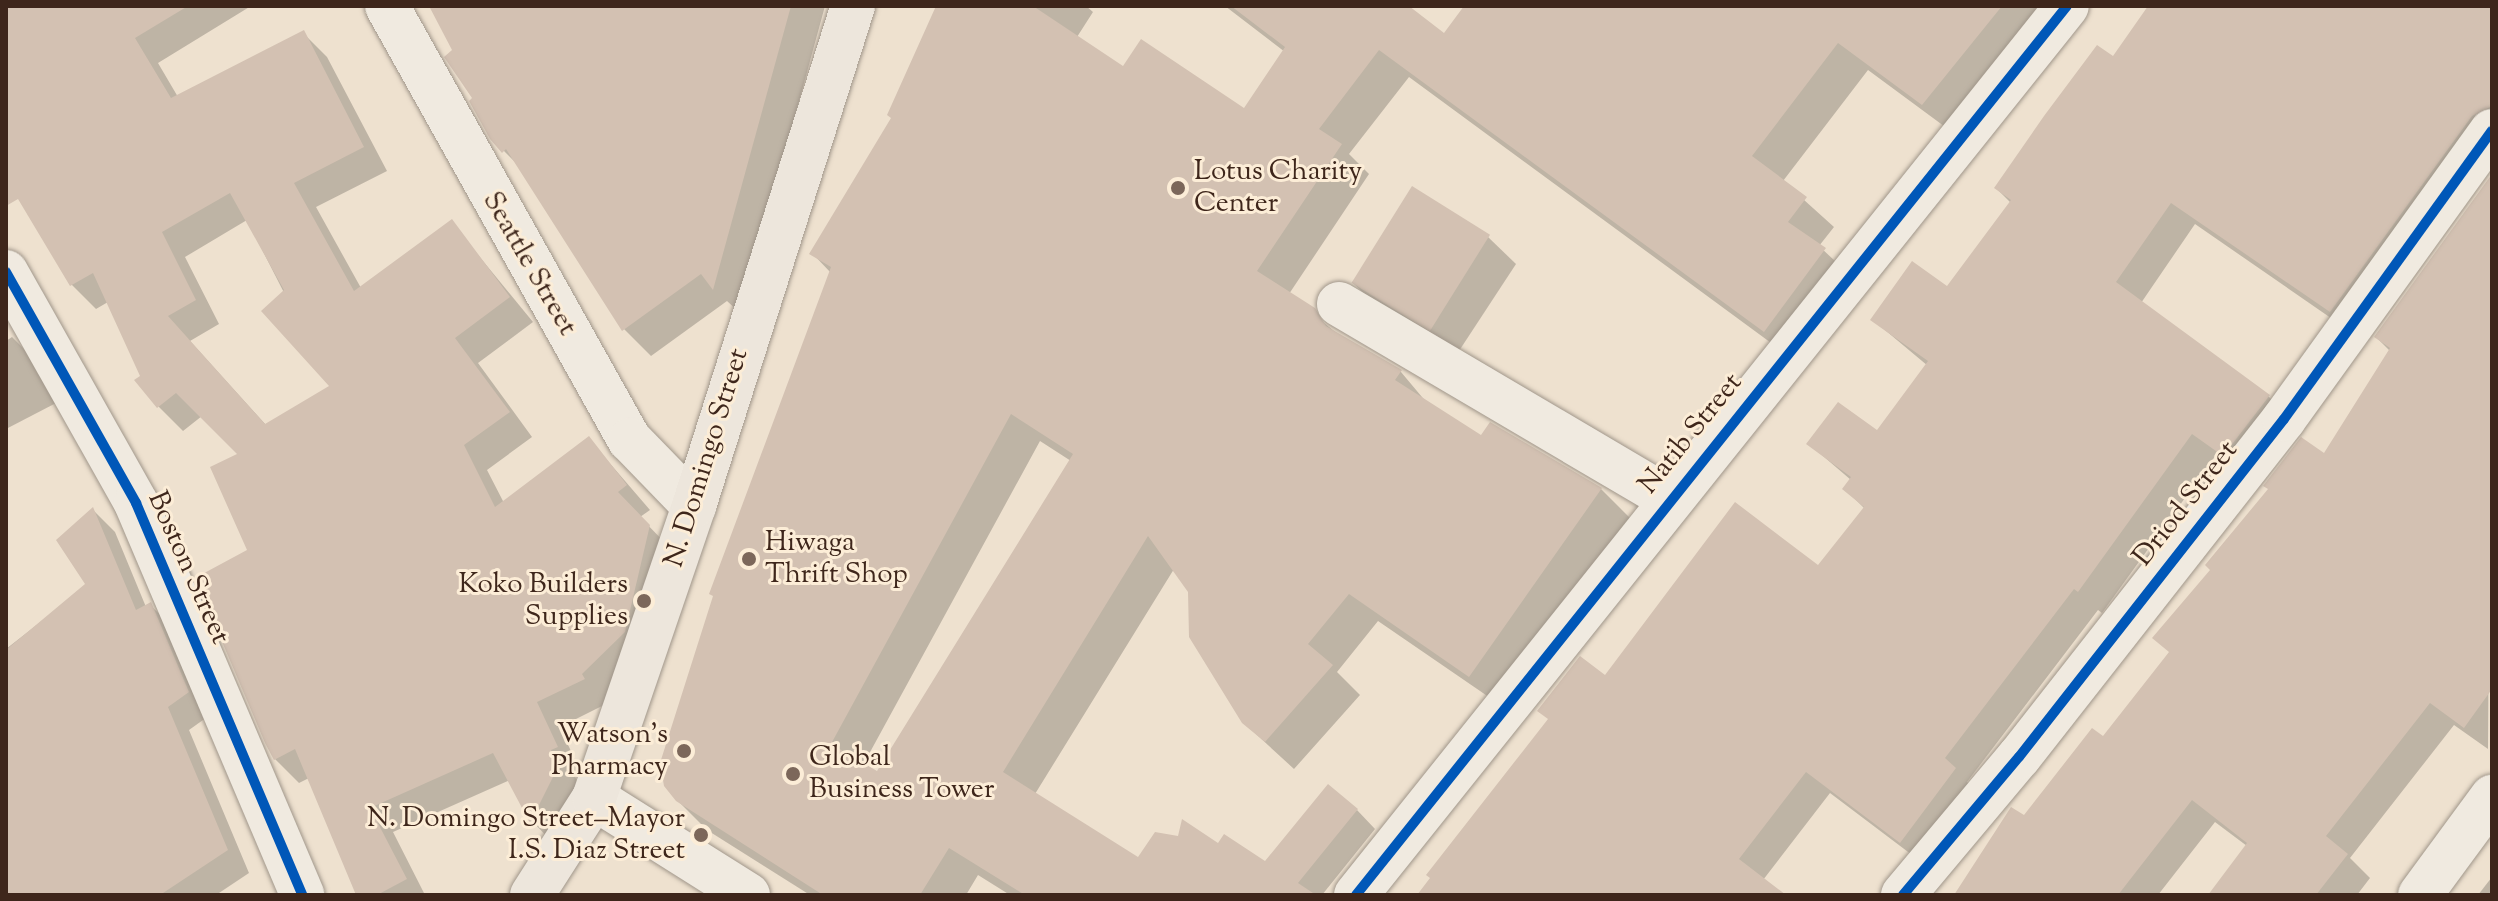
<!DOCTYPE html>
<meta charset="utf-8">
<style>
body{margin:0}
#map{position:relative;width:2498px;height:901px;overflow:hidden;background:#eee1cf;font-family:"Sorts Mill Goudy",serif}
div>[style]{position:absolute}
.shadow>*{inset:0;background:#0003}
.building>*{inset:0;background:#d3c1b2;transform-origin:0 0}
.roads{filter:drop-shadow(0 0 2px #a0968a) drop-shadow(0 0 2px #a0968a)}
.minor>*{height:44px;margin:-22px;padding:0 22px;transform-origin:22px;border-radius:22px;background:#f0eae0}
.major>*{height:44px;margin:-22px;padding:0 22px;transform-origin:22px;border-radius:22px;background:#ede6dc}
.cycleway>*{height:10px;margin:-5px;padding:0 5px;transform-origin:5px;border-radius:5px;background:#0057b8}
.dots>*{width:22px;height:22px;translate:-50% -50%;box-sizing:border-box;border:4px solid #fcedd7;border-radius:50%}
span{translate:-50% -50%;white-space:nowrap;text-align:center;line-height:1.15;-webkit-text-stroke:6px #fcedd7;paint-order:stroke}
.poi-label{font-size:28px;color:#3e261b}
.left{translate:0 -50%;text-align:left}
.right{translate:-100% -50%;text-align:right}
.street-label{font-size:28px;color:#3e261b}
.frame{position:absolute;inset:0;border:8px solid #3e261b;pointer-events:none}
</style>
<div id="map">
<div class="shadow">
<div style="clip-path:polygon(evenodd,6px 6px,251px 6px,158px 63px,178px 97px,303px 33px,327px 57px,387px 171px,316px 207px,361px 288px,451px 222px,533px 322px,478px 363px,532px 437px,487px 470px,504px 503px,588px 438px,650px 510px,640px 517px,673px 551px,608px 703px,560px 727px,580px 771px,574px 774px,582px 793px,555px 845px,532px 821px,510px 780px,393px 832px,425px 895px,358px 895px,309px 778px,299px 783px,275px 759px,240px 455px,202px 416px,183px 431px,159px 407px,137px 381px,142px 376px,108px 302px,96px 309px,72px 285px,6px 176px,6px 6px,247px 220px,332px 387px,266px 425px,190px 341px,219px 324px,185px 257px,247px 220px)"></div>
<div style="clip-path:polygon(433px 6px,825px 6px,741px 314px,727px 301px,651px 356px,624px 329px,521px 168px,504px 151px)"></div>
<div style="clip-path:polygon(evenodd,938px 6px,1086px 6px,1093px 12px,1077px 37px,1124px 68px,1245px 110px,1285px 52px,1225px 6px,1406px 6px,1445px 35px,1467px 6px,2062px 6px,1952px 132px,1868px 70px,1783px 181px,1834px 227px,1819px 246px,1853px 278px,1793px 359px,1409px 77px,1349px 154px,1369px 174px,1289px 294px,1340px 336px,1401px 372px,1427px 403px,1482px 438px,1491px 425px,1601px 489px,1630px 518px,1499px 704px,1378px 621px,1337px 672px,1360px 695px,1294px 769px,1243px 722px,1190px 591px,1174px 569px,1035px 794px,1138px 862px,1219px 845px,1265px 864px,1357px 810px,1375px 829px,1322px 895px,1010px 895px,978px 875px,966px 895px,810px 895px,707px 830px,677px 800px,831px 273px,812px 253px,893px 118px,938px 6px,1040px 441px,1071px 461px,878px 773px,863px 765px,1040px 441px)"></div>
<div style="clip-path:polygon(2150px 6px,2492px 6px,2492px 143px,2354px 334px,2195px 224px,2141px 303px,2269px 397px,2292px 420px,2247px 478px,2216px 455px,2102px 613px,2098px 610px,1967px 782px,1978px 792px,1924px 864px,1830px 793px,1763px 880px,1783px 895px,1418px 895px,1605px 678px,1819px 567px,1865px 509px,1845px 489px,1851px 480px,1809px 444px,1877px 433px,1928px 366px,1873px 320px,1948px 289px,2011px 203px,1996px 188px,2113px 58px)"></div>
<div style="clip-path:polygon(2492px 177px,2488px 749px,2454px 725px,2350px 858px,2370px 878px,2357px 895px,2211px 895px,2247px 846px,2215px 822px,2158px 895px,1957px 895px,2103px 738px,2324px 456px,2390px 351px,2376px 337px)"></div>
<div style="clip-path:polygon(1488px 237px,1516px 264px,1457px 354px,1380px 309px,1352px 282px)"></div>
<div style="clip-path:polygon(12px 337px,37px 362px,58px 402px,6px 429px,6px 341px)"></div>
<div style="clip-path:polygon(93px 510px,115px 532px,146px 607px,150px 605px,173px 627px,210px 715px,189px 730px,249px 873px,216px 895px,6px 895px,6px 649px,88px 585px)"></div>
<div style="clip-path:polygon(2492px 877px,2492px 895px,2478px 895px)"></div>
</div>
<div class="building">
<div style="clip-path:polygon(evenodd,6px 6px,188px 6px,135px 38px,171px 98px,304px 30px,364px 147px,294px 183px,354px 291px,452px 219px,510px 297px,455px 338px,510px 412px,464px 445px,495px 507px,589px 436px,627px 485px,618px 492px,650px 525px,625px 632px,582px 674px,585px 679px,537px 702px,558px 747px,551px 750px,558px 767px,530px 823px,493px 753px,370px 808px,407px 879px,377px 895px,356px 895px,295px 749px,274px 760px,265px 743px,195px 578px,247px 550px,210px 467px,237px 454px,176px 393px,157px 408px,134px 380px,140px 376px,93px 273px,70px 286px,18px 199px,6px 206px,6px 6px,230px 193px,284px 290px,261px 311px,329px 386px,265px 424px,168px 316px,196px 300px,162px 232px,230px 193px)"></div>
<div style="clip-path:polygon(429px 6px,791px 6px,713px 290px,701px 274px,622px 331px,506px 149px,502px 153px,490px 139px,469px 101px,472px 98px,444px 57px,452px 50px)"></div>
<div style="clip-path:polygon(evenodd,936px 6px,1033px 6px,1123px 66px,1141px 39px,1244px 108px,1285px 47px,1231px 6px,1409px 6px,1444px 33px,1464px 6px,2002px 6px,1922px 105px,1838px 43px,1752px 156px,1807px 197px,1788px 222px,1826px 248px,1764px 332px,1379px 50px,1319px 129px,1342px 144px,1257px 271px,1315px 308px,1326px 326px,1402px 370px,1395px 380px,1481px 435px,1490px 422px,1602px 488px,1469px 677px,1349px 594px,1308px 644px,1333px 665px,1265px 742px,1242px 723px,1189px 637px,1188px 592px,1148px 536px,1003px 772px,1138px 857px,1155px 832px,1178px 836px,1182px 819px,1218px 843px,1224px 834px,1265px 861px,1328px 784px,1358px 809px,1298px 883px,1316px 895px,1025px 895px,949px 848px,920px 895px,823px 895px,676px 801px,664px 786px,660px 763px,713px 596px,709px 594px,831px 267px,809px 254px,891px 118px,887px 115px,936px 6px,1011px 414px,1073px 454px,877px 771px,831px 744px,1011px 414px)"></div>
<div style="clip-path:polygon(2148px 6px,2492px 6px,2492px 106px,2472px 116px,2330px 312px,2171px 203px,2116px 282px,2270px 395px,2223px 456px,2192px 434px,2078px 592px,2074px 589px,1945px 758px,1956px 768px,1900px 843px,1806px 772px,1739px 859px,1786px 895px,1417px 895px,1430px 878px,1426px 875px,1548px 719px,1537px 711px,1580px 656px,1605px 675px,1735px 502px,1818px 565px,1864px 507px,1842px 489px,1851px 477px,1806px 444px,1838px 402px,1877px 430px,1928px 361px,1870px 320px,1912px 261px,1947px 286px,2011px 200px,1994px 188px,2044px 116px,2097px 45px,2113px 56px)"></div>
<div style="clip-path:polygon(2492px 174px,2492px 689px,2464px 728px,2430px 703px,2326px 836px,2348px 854px,2316px 895px,2208px 895px,2247px 843px,2192px 800px,2118px 895px,1954px 895px,2011px 807px,2024px 815px,2092px 728px,2103px 736px,2169px 652px,2152px 638px,2210px 570px,2205px 565px,2268px 489px,2263px 486px,2301px 437px,2324px 453px,2390px 348px,2374px 337px)"></div>
<div style="left:1412px;top:186px;width:92px;height:114px;rotate:32deg"></div>
<div style="clip-path:polygon(93px 507px,136px 610px,151px 602px,189px 692px,168px 707px,228px 850px,160px 895px,6px 895px,6px 650px,85px 584px,56px 540px)"></div>
</div>
<div class="roads">
<div class="minor">
<div style="left:387px;top:6px;width:497px;rotate:60.8deg"></div>
<div style="left:630px;top:440px;width:92px;rotate:45.9deg"></div>
<div style="left:6px;top:272px;width:265px;rotate:60.6deg"></div>
<div style="left:136px;top:503px;width:426px;rotate:67deg"></div>
<div style="left:1339px;top:304px;width:383px;rotate:30.5deg"></div>
<div style="left:594px;top:798px;width:182px;rotate:32.2deg"></div>
<div style="left:1356px;top:895px;width:1138px;rotate:-51.35deg"></div>
<div style="left:1903px;top:895px;width:180px;rotate:-50deg"></div>
<div style="left:2019px;top:757px;width:429px;rotate:-51.9deg"></div>
<div style="left:2284px;top:419px;width:355px;rotate:-54.2deg"></div>
<div style="left:2420px;top:895px;width:122px;rotate:-53.7deg"></div>
</div>
<div class="major">
<div style="left:532px;top:895px;width:115px;rotate:-57.4deg"></div>
<div style="left:594px;top:798px;width:309px;rotate:-71.1deg"></div>
<div style="left:694px;top:506px;width:525px;rotate:-72.36deg"></div>
</div>
</div>
<div class="cycleway">
<div style="left:6px;top:272px;width:265px;rotate:60.6deg"></div>
<div style="left:136px;top:503px;width:426px;rotate:67deg"></div>
<div style="left:1356px;top:895px;width:1138px;rotate:-51.35deg"></div>
<div style="left:1903px;top:895px;width:180px;rotate:-50deg"></div>
<div style="left:2019px;top:757px;width:429px;rotate:-51.9deg"></div>
<div style="left:2284px;top:419px;width:355px;rotate:-54.2deg"></div>
</div>
<div class="dots">
<div style="left:1178px;top:188px;background:#7c675a"></div>
<div style="left:749px;top:559px;background:#7c675a"></div>
<div style="left:644px;top:601px;background:#7c675a"></div>
<div style="left:684px;top:751px;background:#7c675a"></div>
<div style="left:793px;top:774px;background:#7c675a"></div>
<div style="left:701px;top:835px;background:#7c675a"></div>
</div>
<div class="poi-label">
<span class="left" style="left:1194px;top:188px">Lotus Charity<br>Center</span>
<span class="left" style="left:765px;top:559px">Hiwaga<br>Thrift Shop</span>
<span class="right" style="left:628px;top:601px">Koko Builders<br>Supplies</span>
<span class="right" style="left:668px;top:751px">Watson's<br>Pharmacy</span>
<span class="left" style="left:809px;top:774px">Global<br>Business Tower</span>
<span class="right" style="left:685px;top:835px">N. Domingo Street–Mayor<br>I.S. Diaz Street</span>
</div>
<div class="street-label">
<span style="left:529px;top:264px;rotate:60deg">Seattle Street</span>
<span style="left:1691px;top:434px;rotate:-51deg">Natib Street</span>
<span style="left:707px;top:458px;rotate:-73deg">N. Domingo Street</span>
<span style="left:2186px;top:504px;rotate:-52deg">Driod Street</span>
<span style="left:188px;top:568px;rotate:66deg">Boston Street</span>
</div>
<div class="frame"></div>
</div>
